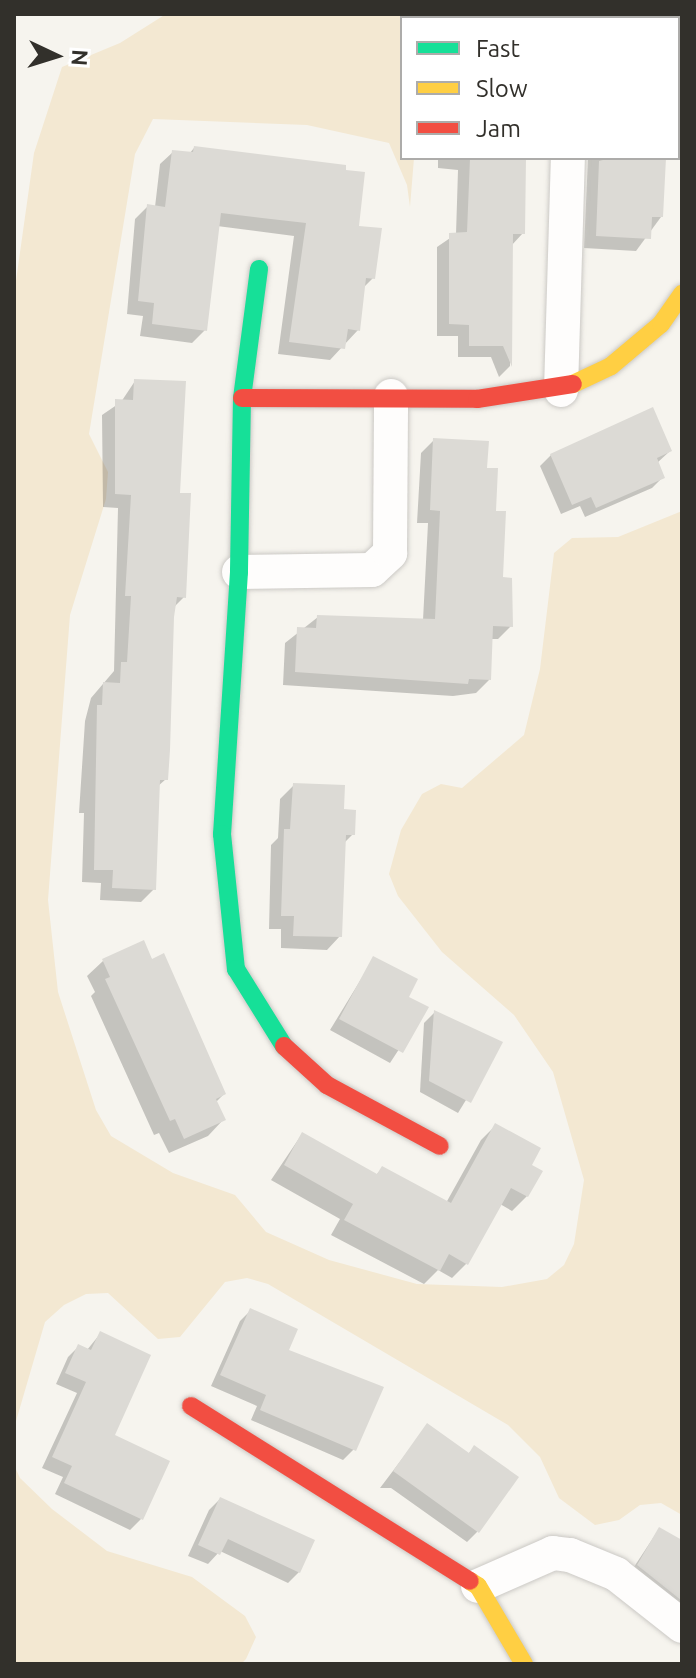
<!DOCTYPE html>
<style>
body{margin:0}
#map{position:relative;width:696px;height:1678px;overflow:hidden;background:#f6f4ee;font-family:Ubuntu,sans-serif}
div>[style]{position:absolute}
.green>*{inset:0;background:#f3e8d2}
.shadow>*{inset:0;background:#0003}
.building>*{inset:0;background:#dcdad5}
.roads{filter:drop-shadow(0 0 2px #cbc9c5) drop-shadow(0 0 2px #cbc9c5)}
.street>*{height:34px;margin:-17px;padding:0 17px;transform-origin:17px;border-radius:17px;background:#fefdfc}
.fast>*{height:18px;margin:-9px;padding:0 9px;transform-origin:9px;border-radius:9px;background:#16e098}
.slow>*{height:18px;margin:-9px;padding:0 9px;transform-origin:9px;border-radius:9px;background:#ffcf43}
.jam>*{height:18px;margin:-9px;padding:0 9px;transform-origin:9px;border-radius:9px;background:#f24e42}
span{translate:-50% -50%;white-space:nowrap;text-align:center;line-height:1.15;-webkit-text-stroke:8px #fff;paint-order:stroke}
.frame{position:absolute;inset:0;border:16px solid #32302b;pointer-events:none}
.legend{position:absolute;left:400px;top:16px;width:280px;height:144px;box-sizing:border-box;background:#fff;border:2px solid #adacaa;margin:0;padding:10px 14px;list-style:none;font-size:24px;color:#32302b}
.legend li{display:flex;align-items:center;gap:16px;height:40px}
.legend b{width:40px;border:2px solid #adacaa}
.north{position:absolute;left:16px;top:16px;width:80px;height:80px;-webkit-text-stroke:6px #fff;paint-order:stroke;rotate:94deg;font-size:22px;font-weight:700;line-height:32px;text-align:center;color:#32302b}
.north::after{content:'';display:block;margin:auto;width:28px;height:36px;background:#32302b;clip-path:polygon(50% 0,100% 100%,50% 72%,0 100%)}
</style>
<div id="map">
<div class="green">
<div style="clip-path:polygon(166px 14px,682px 14px,682px 48px,678px 18px,402px 18px,402px 158px,414px 158px,410px 207px,407px 185px,389px 143px,307px 125px,153px 119px,135px 154px,89px 434px,108px 472px,106px 499px,70px 615px,48px 900px,58px 992px,96px 1110px,111px 1136px,173px 1173px,235px 1195px,266px 1232px,329px 1260px,417px 1284px,502px 1287px,547px 1279px,564px 1265px,574px 1244px,584px 1180px,553px 1072px,514px 1015px,442px 952px,398px 896px,389px 874px,401px 830px,422px 794px,441px 784px,462px 788px,524px 735px,540px 669px,554px 553px,572px 538px,618px 537px,682px 511px,682px 1515px,661px 1503px,640px 1505px,619px 1520px,595px 1525px,559px 1498px,540px 1457px,508px 1425px,268px 1284px,247px 1278px,225px 1282px,180px 1337px,158px 1339px,108px 1293px,86px 1294px,64px 1305px,45px 1322px,14px 1428px,14px 295px,34px 153px,62px 67px,120px 43px)"></div>
<div style="clip-path:polygon(14px 1465px,20px 1478px,52px 1509px,107px 1551px,192px 1577px,245px 1616px,256px 1637px,246px 1659px,241px 1664px,14px 1664px)"></div>
</div>
<div class="shadow">
<div style="clip-path:polygon(194px 148px,356px 228px,373px 278px,363px 288px,358px 330px,330px 360px,278px 354px,294px 236px,217px 226px,205px 330px,192px 343px,140px 336px,143px 316px,127px 314px,135px 219px,148px 206px,155px 207px,160px 164px,173px 152px,189px 154px)"></div>
<div style="clip-path:polygon(438px 158px,525px 158px,523px 233px,511px 246px,510px 366px,499px 377px,491px 357px,458px 357px,458px 336px,437px 336px,437px 247px,456px 234px,458px 170px,438px 168px)"></div>
<div style="clip-path:polygon(588px 158px,665px 158px,661px 217px,636px 251px,584px 248px)"></div>
<div style="clip-path:polygon(135px 381px,178px 495px,184px 597px,173px 608px,166px 779px,157px 787px,154px 889px,141px 902px,100px 900px,101px 883px,82px 882px,84px 813px,79px 813px,85px 721px,91px 698px,114px 671px,118px 508px,103px 507px,102px 415px,121px 402px)"></div>
<div style="clip-path:polygon(434px 440px,485px 469px,511px 626px,498px 639px,491px 639px,489px 680px,476px 693px,453px 696px,283px 685px,285px 643px,318px 617px,423px 620px,428px 523px,417px 523px,421px 453px)"></div>
<div style="clip-path:polygon(670px 451px,657px 463px,663px 477px,652px 488px,585px 517px,580px 506px,561px 514px,540px 466px,551px 455px)"></div>
<div style="clip-path:polygon(294px 785px,342px 811px,353px 834px,343px 844px,340px 936px,327px 950px,281px 948px,281px 929px,269px 929px,271px 845px,278px 838px,280px 799px)"></div>
<div style="clip-path:polygon(143px 943px,224px 1094px,216px 1102px,223px 1120px,208px 1136px,169px 1153px,159px 1133px,154px 1135px,91px 996px,95px 992px,87px 976px,103px 961px)"></div>
<div style="clip-path:polygon(374px 958px,406px 997px,426px 1008px,390px 1063px,330px 1030px)"></div>
<div style="clip-path:polygon(435px 1012px,501px 1043px,458px 1113px,420px 1092px,424px 1023px)"></div>
<div style="clip-path:polygon(496px 1125px,530px 1165px,527px 1196px,512px 1211px,500px 1204px,466px 1264px,452px 1278px,438px 1270px,424px 1284px,331px 1235px,340px 1219px,271px 1180px,302px 1134px,376px 1175px,383px 1168px,446px 1203px,481px 1140px)"></div>
<div style="clip-path:polygon(251px 1310px,286px 1351px,354px 1449px,343px 1460px,251px 1420px,257px 1406px,211px 1386px,240px 1321px)"></div>
<div style="clip-path:polygon(100px 1334px,112px 1436px,167px 1461px,141px 1519px,130px 1530px,55px 1494px,63px 1477px,42px 1468px,77px 1393px,56px 1384px,68px 1357px,79px 1346px,87px 1350px)"></div>
<div style="clip-path:polygon(427px 1426px,468px 1454px,474px 1448px,477px 1532px,467px 1542px,391px 1488px,380px 1488px)"></div>
<div style="clip-path:polygon(220px 1499px,299px 1572px,288px 1583px,220px 1551px,208px 1564px,188px 1556px,209px 1510px)"></div>
<div style="clip-path:polygon(659px 1529px,682px 1542px,682px 1614px,628px 1576px)"></div>
</div>
<div class="building">
<div style="clip-path:polygon(194px 146px,346px 165px,346px 170px,365px 172px,359px 226px,382px 228px,375px 279px,366px 278px,360px 331px,348px 329px,345px 349px,289px 342px,306px 223px,262px 218px,221px 213px,207px 331px,152px 324px,154px 303px,138px 301px,147px 204px,165px 207px,172px 150px,193px 152px)"></div>
<div style="clip-path:polygon(470px 158px,526px 158px,525px 234px,513px 234px,512px 367px,503px 346px,469px 346px,469px 325px,449px 324px,449px 233px,467px 232px)"></div>
<div style="clip-path:polygon(611px 158px,666px 158px,663px 217px,652px 217px,651px 239px,596px 236px,599px 161px)"></div>
<div style="clip-path:polygon(134px 379px,186px 381px,180px 493px,191px 493px,186px 598px,177px 597px,174px 617px,170px 750px,168px 780px,160px 780px,156px 890px,112px 888px,113px 870px,94px 870px,97px 705px,102px 705px,103px 682px,120px 683px,121px 662px,127px 662px,131px 596px,125px 596px,131px 495px,115px 494px,115px 399px,133px 400px)"></div>
<div style="clip-path:polygon(653px 407px,672px 451px,657px 458px,665px 478px,596px 508px,591px 497px,572px 505px,550px 454px)"></div>
<div style="clip-path:polygon(433px 438px,489px 441px,487px 468px,498px 468px,496px 511px,506px 511px,503px 577px,512px 578px,513px 627px,493px 626px,491px 680px,469px 679px,468px 684px,295px 672px,297px 627px,316px 628px,317px 615px,435px 619px,440px 511px,430px 510px)"></div>
<div style="clip-path:polygon(293px 783px,345px 785px,344px 809px,356px 810px,355px 835px,346px 835px,342px 937px,293px 936px,294px 916px,281px 916px,284px 829px,290px 829px)"></div>
<div style="clip-path:polygon(144px 940px,152px 959px,164px 953px,226px 1094px,216px 1099px,226px 1120px,184px 1139px,175px 1119px,170px 1121px,105px 979px,110px 977px,102px 959px)"></div>
<div style="clip-path:polygon(373px 956px,418px 979px,409px 997px,429px 1007px,403px 1053px,339px 1019px)"></div>
<div style="clip-path:polygon(434px 1010px,503px 1042px,471px 1103px,429px 1081px)"></div>
<div style="clip-path:polygon(495px 1123px,541px 1148px,532px 1165px,543px 1171px,528px 1197px,511px 1188px,468px 1265px,449px 1254px,440px 1271px,344px 1220px,353px 1204px,284px 1165px,302px 1132px,377px 1174px,382px 1166px,451px 1203px)"></div>
<div style="clip-path:polygon(250px 1308px,298px 1329px,289px 1350px,384px 1387px,356px 1451px,260px 1410px,266px 1395px,220px 1375px)"></div>
<div style="clip-path:polygon(100px 1331px,151px 1355px,115px 1435px,170px 1461px,143px 1520px,64px 1483px,72px 1466px,52px 1457px,86px 1382px,65px 1373px,78px 1344px,91px 1350px)"></div>
<div style="clip-path:polygon(427px 1423px,469px 1453px,474px 1445px,519px 1477px,479px 1533px,393px 1471px)"></div>
<div style="clip-path:polygon(220px 1497px,315px 1540px,300px 1573px,228px 1539px,220px 1555px,198px 1545px)"></div>
<div style="clip-path:polygon(659px 1527px,682px 1540px,682px 1601px,637px 1565px)"></div>
</div>
<div class="roads">
<div class="street">
<div style="left:561px;top:390px;width:232px;rotate:-88.3deg"></div>
<div style="left:239px;top:572px;width:133px;rotate:-0.9deg"></div>
<div style="left:372px;top:570px;width:25px;rotate:-43deg"></div>
<div style="left:390px;top:553px;width:157px;rotate:-89.6deg"></div>
<div style="left:478px;top:1586px;width:82px;rotate:-23.7deg"></div>
<div style="left:553px;top:1553px;width:17px;rotate:7deg"></div>
<div style="left:570px;top:1555px;width:50px;rotate:22.4deg"></div>
<div style="left:616px;top:1574px;width:84px;rotate:38.2deg"></div>
</div>
<div class="fast">
<div style="left:259px;top:269px;width:130px;rotate:97.5deg"></div>
<div style="left:242px;top:398px;width:174px;rotate:91deg"></div>
<div style="left:239px;top:572px;width:263px;rotate:93.7deg"></div>
<div style="left:222px;top:834px;width:136px;rotate:84.1deg"></div>
<div style="left:236px;top:969px;width:91px;rotate:58.1deg"></div>
</div>
<div class="slow">
<div style="left:573px;top:384px;width:42px;rotate:-25.3deg"></div>
<div style="left:611px;top:366px;width:65px;rotate:-40deg"></div>
<div style="left:661px;top:324px;width:37px;rotate:-55deg"></div>
<div style="left:470px;top:1581px;width:9px;rotate:32deg"></div>
<div style="left:478px;top:1586px;width:91px;rotate:59.5deg"></div>
</div>
<div class="jam">
<div style="left:242px;top:398px;width:235px;rotate:0.2deg"></div>
<div style="left:477px;top:399px;width:97px;rotate:-8.9deg"></div>
<div style="left:284px;top:1046px;width:58px;rotate:42.2deg"></div>
<div style="left:327px;top:1085px;width:128px;rotate:28.4deg"></div>
<div style="left:191px;top:1406px;width:329px;rotate:32.1deg"></div>
</div>
</div>
<div class="frame"></div>
<ul class="legend">
<li><b style="height:10px;background:#16e098"></b>Fast</li>
<li><b style="height:10px;background:#ffcf43"></b>Slow</li>
<li><b style="height:10px;background:#f24e42"></b>Jam</li>
</ul>
<div class="north">N</div>
</div>
